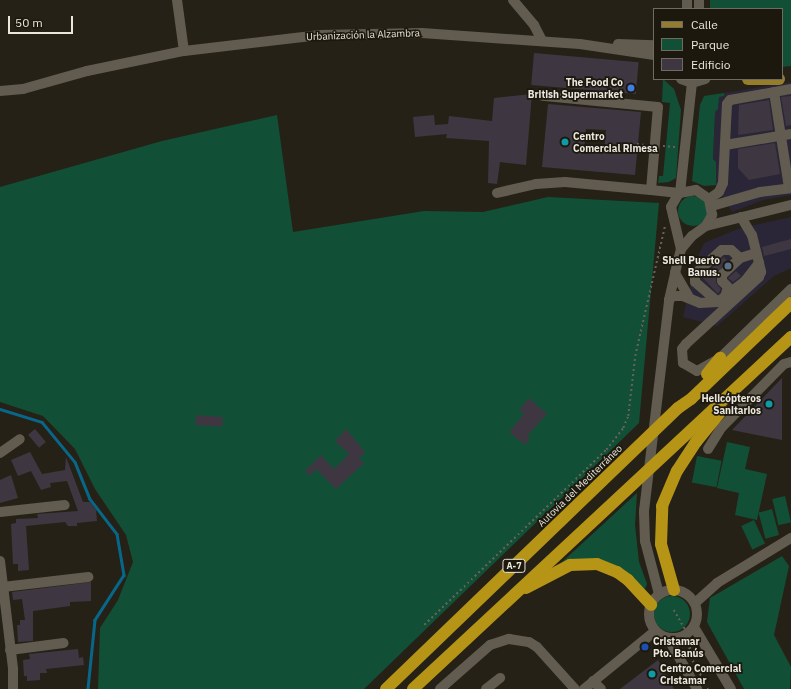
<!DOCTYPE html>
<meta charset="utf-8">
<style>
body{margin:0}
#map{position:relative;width:791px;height:689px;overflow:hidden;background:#262116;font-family:"IBM Plex Sans",sans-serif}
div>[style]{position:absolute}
.commercial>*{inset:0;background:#2a2637}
.green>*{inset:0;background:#115036;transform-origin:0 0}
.round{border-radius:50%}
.stream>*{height:2.5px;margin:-1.25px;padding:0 1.25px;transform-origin:1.25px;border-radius:1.25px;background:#066789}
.building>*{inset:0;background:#3e3741;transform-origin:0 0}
.path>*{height:1.5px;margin-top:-0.75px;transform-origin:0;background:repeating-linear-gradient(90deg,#676258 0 2px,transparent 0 5px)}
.minor>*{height:10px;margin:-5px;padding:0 5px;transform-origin:5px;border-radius:5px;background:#615c4f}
.minor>.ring{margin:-5px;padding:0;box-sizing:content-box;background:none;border:10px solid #615c4f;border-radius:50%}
.major>*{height:12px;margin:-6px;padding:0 6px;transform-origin:6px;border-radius:6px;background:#947e2d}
.highway>*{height:12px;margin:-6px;padding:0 6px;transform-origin:6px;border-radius:6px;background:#b69416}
.dots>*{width:11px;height:11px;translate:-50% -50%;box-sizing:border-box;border:2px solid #1d180d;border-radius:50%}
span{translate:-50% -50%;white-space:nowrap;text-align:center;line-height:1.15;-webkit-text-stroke:3.5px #1d180d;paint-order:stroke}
.shield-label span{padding:1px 3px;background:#1d180d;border:1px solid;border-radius:3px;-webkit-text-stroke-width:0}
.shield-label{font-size:9px;color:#eae7df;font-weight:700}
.street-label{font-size:10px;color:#eae7df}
.poi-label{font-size:10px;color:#eae7df;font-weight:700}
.right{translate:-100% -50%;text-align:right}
.left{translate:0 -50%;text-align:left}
.legend{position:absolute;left:653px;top:8px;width:130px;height:72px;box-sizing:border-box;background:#1d180d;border:1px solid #6f6b61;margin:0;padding:5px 7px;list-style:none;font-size:12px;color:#eae7df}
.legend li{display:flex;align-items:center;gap:8px;height:20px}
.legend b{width:20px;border:1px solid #6f6b61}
.scale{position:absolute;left:8px;top:16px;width:65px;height:18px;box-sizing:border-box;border:2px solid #eae7df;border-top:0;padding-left:5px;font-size:12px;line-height:14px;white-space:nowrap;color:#eae7df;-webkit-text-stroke:3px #1d180d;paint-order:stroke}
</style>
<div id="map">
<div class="commercial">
<div style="clip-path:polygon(791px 82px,791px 195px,763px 200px,732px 212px,716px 185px,716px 162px,713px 159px,715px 112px,718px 109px,719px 97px,724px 96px,724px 93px)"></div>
<div style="clip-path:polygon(791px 217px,791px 268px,774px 276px,717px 326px,683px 317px,695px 264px,704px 243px,738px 229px)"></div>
</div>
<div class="green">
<div style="clip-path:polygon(710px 0,791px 0,791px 66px,782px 67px,782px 9px,710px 9px)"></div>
<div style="clip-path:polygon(663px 79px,674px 89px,681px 110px,676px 178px,669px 182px,658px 183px,659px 176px,663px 176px,670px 103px,662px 102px)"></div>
<div style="clip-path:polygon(724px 93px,724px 96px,719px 97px,718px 109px,715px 112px,713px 159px,716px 162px,716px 185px,704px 186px,692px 181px,700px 105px,704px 96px)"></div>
<div style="clip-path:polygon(277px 115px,293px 232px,424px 211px,483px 212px,548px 197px,659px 203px,639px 423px,364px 689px,98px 689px,100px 628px,118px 600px,133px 562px,126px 535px,95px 489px,75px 449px,43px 416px,0 402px,0 187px,162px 141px)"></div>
<div class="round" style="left:678px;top:196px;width:30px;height:30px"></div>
<div style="clip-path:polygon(727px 442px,750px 447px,745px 469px,767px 474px,757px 520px,735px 515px,739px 493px,717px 488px)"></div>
<div style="left:697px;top:456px;width:25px;height:27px;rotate:11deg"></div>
<div style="clip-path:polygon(637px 493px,635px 525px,639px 562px,647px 584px,645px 589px,624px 572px,561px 563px)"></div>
<div style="left:785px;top:496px;width:27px;height:13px;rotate:77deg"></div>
<div style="left:772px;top:509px;width:27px;height:14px;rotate:75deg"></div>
<div style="left:754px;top:520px;width:26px;height:14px;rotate:65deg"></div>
<div style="clip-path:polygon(782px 556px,789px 566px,774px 635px,791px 667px,790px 689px,744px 689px,707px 622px,710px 598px)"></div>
<div class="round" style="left:654px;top:596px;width:36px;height:36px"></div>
</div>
<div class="stream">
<div style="left:0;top:409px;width:44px;rotate:17.2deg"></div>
<div style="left:42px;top:422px;width:52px;rotate:50.5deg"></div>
<div style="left:75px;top:462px;width:40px;rotate:68deg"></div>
<div style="left:90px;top:499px;width:44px;rotate:52.4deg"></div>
<div style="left:117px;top:534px;width:42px;rotate:80.3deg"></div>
<div style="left:124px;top:575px;width:54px;rotate:122.8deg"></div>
<div style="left:95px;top:620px;width:69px;rotate:95.8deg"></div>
</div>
<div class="building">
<div style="left:534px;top:53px;width:105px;height:32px;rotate:5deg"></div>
<div style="clip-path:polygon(532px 94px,526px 165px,500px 162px,497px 184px,488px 183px,489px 141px,446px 138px,447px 134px,415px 137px,413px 117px,434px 115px,435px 125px,448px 124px,449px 116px,492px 121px,494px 98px)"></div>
<div style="clip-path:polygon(791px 96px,791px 125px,786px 126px,781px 97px)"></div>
<div style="clip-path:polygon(769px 100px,773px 130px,738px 135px,739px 105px)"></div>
<div style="clip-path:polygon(evenodd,548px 104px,641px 112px,635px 175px,542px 167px,548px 104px,586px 129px,606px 130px,604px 151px,584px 150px,586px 129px)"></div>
<div style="clip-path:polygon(775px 143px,780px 174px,749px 180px,738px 168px,738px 149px)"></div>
<div style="clip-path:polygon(791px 239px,791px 249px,764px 256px,762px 247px)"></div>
<div style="clip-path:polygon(724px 257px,727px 261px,716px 275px,716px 283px,721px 289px,718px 294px,702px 277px)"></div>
<div style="clip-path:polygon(736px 271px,741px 276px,733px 282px,728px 278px)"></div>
<div style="clip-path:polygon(782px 378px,782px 440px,732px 430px)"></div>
<div style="clip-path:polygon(529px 398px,547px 414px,527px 436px,530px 438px,525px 445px,509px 432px,524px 414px,519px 410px)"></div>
<div style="left:196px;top:415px;width:27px;height:10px;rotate:4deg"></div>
<div style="left:35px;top:429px;width:17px;height:9px;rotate:50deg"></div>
<div style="clip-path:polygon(346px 429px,365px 452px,359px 458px,364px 463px,336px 489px,316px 469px,310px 476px,305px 471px,321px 455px,334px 469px,349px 454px,335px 441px)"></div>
<div style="clip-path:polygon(30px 452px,42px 474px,65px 470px,66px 457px,83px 502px,90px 502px,96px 510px,97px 521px,77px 523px,77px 526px,68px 526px,65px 522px,26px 526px,29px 570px,18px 571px,18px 564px,13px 564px,11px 524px,16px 523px,16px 519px,38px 518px,37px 514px,78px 511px,67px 481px,50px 483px,51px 487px,41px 490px,31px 471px,18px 476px,11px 460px)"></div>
<div style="clip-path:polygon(11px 475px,18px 498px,0 503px,0 480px)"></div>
<div style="clip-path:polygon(91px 582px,91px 601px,70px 602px,70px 606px,33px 611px,33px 641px,18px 642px,17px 625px,20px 625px,20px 620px,25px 620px,22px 599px,13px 600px,12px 592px)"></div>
<div style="clip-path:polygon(78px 649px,79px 658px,83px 657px,84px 665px,46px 669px,47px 673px,40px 673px,40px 680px,27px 681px,27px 676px,24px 676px,23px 660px,30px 659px,29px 654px)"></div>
<div style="clip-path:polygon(658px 660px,674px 689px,620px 689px)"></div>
</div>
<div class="path">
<div style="left:637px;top:144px;width:8px;rotate:7deg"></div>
<div style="left:663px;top:146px;width:12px;rotate:5deg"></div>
<div style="left:674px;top:610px;width:22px;rotate:60deg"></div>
<div style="left:424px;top:625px;width:252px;rotate:-43.9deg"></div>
<div style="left:606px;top:450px;width:28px;rotate:-52deg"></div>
<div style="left:623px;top:428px;width:13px;rotate:-67deg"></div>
<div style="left:628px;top:416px;width:60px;rotate:-83.3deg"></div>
<div style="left:635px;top:356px;width:134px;rotate:-77.1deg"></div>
<div style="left:696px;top:648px;width:6px;rotate:180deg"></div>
<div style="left:690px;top:648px;width:4px;rotate:117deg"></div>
<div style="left:688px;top:652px;width:29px;rotate:61deg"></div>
<div style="left:689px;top:652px;width:8px;rotate:-23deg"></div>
<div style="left:705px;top:684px;width:6px;rotate:59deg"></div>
</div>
<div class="minor">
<div style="left:177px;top:0;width:51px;rotate:82.2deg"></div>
<div style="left:513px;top:0;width:33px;rotate:50deg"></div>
<div style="left:534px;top:25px;width:18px;rotate:63deg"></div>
<div style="left:687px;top:0;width:9px;rotate:90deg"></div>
<div style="left:699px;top:0;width:9px;rotate:90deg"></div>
<div style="left:618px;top:44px;width:36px;rotate:2deg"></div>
<div style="left:681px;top:79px;width:12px;rotate:20deg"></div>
<div style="left:692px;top:83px;width:14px;rotate:-17deg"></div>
<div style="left:0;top:91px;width:23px;rotate:-5deg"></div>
<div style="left:23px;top:89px;width:66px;rotate:-15.7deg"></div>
<div style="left:87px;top:71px;width:99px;rotate:-11.7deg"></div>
<div style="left:184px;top:51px;width:137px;rotate:-6.7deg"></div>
<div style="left:320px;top:35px;width:102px;rotate:-1.1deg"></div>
<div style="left:422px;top:33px;width:158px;rotate:4deg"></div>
<div style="left:580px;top:44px;width:75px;rotate:8.5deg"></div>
<div style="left:774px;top:92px;width:97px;rotate:81.1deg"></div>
<div style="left:725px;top:145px;width:67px;rotate:-9.5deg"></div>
<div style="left:651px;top:190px;width:28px;rotate:6deg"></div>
<div style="left:497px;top:193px;width:40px;rotate:-13deg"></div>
<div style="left:536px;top:184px;width:29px;rotate:-4deg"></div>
<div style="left:565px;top:182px;width:86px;rotate:5.3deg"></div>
<div style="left:651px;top:190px;width:83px;rotate:-85.2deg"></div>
<div style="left:658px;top:107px;width:116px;rotate:-174.5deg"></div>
<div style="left:680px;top:193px;width:111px;rotate:-83.8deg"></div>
<div style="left:709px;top:199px;width:12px;rotate:-35deg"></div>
<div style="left:719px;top:192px;width:10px;rotate:-66deg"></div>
<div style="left:723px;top:183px;width:79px;rotate:-87.1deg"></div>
<div style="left:727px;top:104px;width:5px;rotate:-53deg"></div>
<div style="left:730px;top:100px;width:62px;rotate:-10.2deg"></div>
<div style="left:712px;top:206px;width:50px;rotate:-16.3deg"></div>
<div style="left:760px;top:192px;width:31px;rotate:-7deg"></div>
<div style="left:741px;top:217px;width:21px;rotate:59deg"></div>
<div style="left:752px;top:235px;width:38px;rotate:76deg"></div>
<div style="left:761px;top:272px;width:5px;rotate:112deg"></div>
<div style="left:759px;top:277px;width:99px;rotate:137.5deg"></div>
<div style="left:686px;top:344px;width:6px;rotate:129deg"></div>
<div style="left:682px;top:349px;width:14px;rotate:86deg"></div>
<div style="left:683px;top:363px;width:16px;rotate:30deg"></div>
<div style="left:697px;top:371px;width:26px;rotate:-29deg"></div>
<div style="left:720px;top:358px;width:99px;rotate:-44.2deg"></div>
<div style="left:706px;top:226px;width:88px;rotate:-13.9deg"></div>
<div style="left:675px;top:273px;width:28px;rotate:60deg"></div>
<div style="left:725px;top:297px;width:10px;rotate:-73deg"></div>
<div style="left:728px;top:287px;width:8px;rotate:-135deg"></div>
<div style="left:722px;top:281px;width:6px;rotate:-90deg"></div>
<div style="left:722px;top:275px;width:25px;rotate:-43deg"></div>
<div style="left:740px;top:258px;width:17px;rotate:-17deg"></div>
<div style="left:669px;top:300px;width:6px;rotate:-45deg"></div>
<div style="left:673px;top:296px;width:10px"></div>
<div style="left:683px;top:296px;width:18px;rotate:22deg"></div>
<div style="left:700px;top:303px;width:18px;rotate:-3deg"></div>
<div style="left:718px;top:302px;width:34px;rotate:-38deg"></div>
<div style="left:745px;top:281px;width:23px;rotate:-52deg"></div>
<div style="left:718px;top:302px;width:30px;rotate:-139deg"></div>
<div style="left:695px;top:282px;width:8px;rotate:-90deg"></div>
<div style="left:695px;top:274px;width:36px;rotate:-42deg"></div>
<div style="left:722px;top:250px;width:9px"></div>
<div style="left:731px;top:250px;width:12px;rotate:42deg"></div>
<div style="left:708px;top:449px;width:26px;rotate:-58deg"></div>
<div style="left:722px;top:427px;width:88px;rotate:-45.5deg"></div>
<div style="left:784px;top:364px;width:7px;rotate:-16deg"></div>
<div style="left:0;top:453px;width:24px;rotate:-35deg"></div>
<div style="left:0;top:512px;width:65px;rotate:-6.1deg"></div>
<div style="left:0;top:561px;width:109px;rotate:83.1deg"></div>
<div style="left:13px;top:669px;width:20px;rotate:90deg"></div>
<div style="left:3px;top:587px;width:86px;rotate:-6.7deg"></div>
<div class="ring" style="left:649px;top:590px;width:38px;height:38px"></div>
<div style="left:659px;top:594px;width:55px;rotate:-104.8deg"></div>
<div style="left:645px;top:541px;width:30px;rotate:-92deg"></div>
<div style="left:644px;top:511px;width:212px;rotate:-83.2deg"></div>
<div style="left:669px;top:300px;width:28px;rotate:-77deg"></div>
<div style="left:675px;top:273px;width:25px;rotate:-76deg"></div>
<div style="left:681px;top:249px;width:17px;rotate:-50deg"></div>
<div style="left:692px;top:236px;width:17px;rotate:-36deg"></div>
<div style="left:706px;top:226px;width:13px;rotate:-61deg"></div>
<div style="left:712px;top:215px;width:16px;rotate:-101deg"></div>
<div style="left:709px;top:199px;width:16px;rotate:-145deg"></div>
<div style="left:696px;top:190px;width:17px;rotate:170deg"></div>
<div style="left:679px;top:193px;width:16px;rotate:120deg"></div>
<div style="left:671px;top:207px;width:43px;rotate:76.6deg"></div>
<div style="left:695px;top:603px;width:30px;rotate:-42deg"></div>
<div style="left:717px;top:583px;width:87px;rotate:-31.3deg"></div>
<div style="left:694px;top:627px;width:72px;rotate:59.2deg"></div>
<div style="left:668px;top:638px;width:59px;rotate:60.4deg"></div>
<div style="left:10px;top:650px;width:54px;rotate:-7.4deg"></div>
<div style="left:593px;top:681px;width:11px;rotate:45deg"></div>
<div style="left:440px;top:689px;width:67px;rotate:-41.3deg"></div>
<div style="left:490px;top:645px;width:20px;rotate:-18deg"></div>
<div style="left:509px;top:639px;width:20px;rotate:9deg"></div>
<div style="left:529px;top:642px;width:9px;rotate:32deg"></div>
<div style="left:537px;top:647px;width:57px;rotate:47.9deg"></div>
<div style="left:486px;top:689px;width:18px;rotate:-38deg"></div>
<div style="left:584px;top:689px;width:92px;rotate:-39.2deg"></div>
</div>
<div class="major">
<div style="left:748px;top:79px;width:31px"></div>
</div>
<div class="highway">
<div style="left:707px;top:374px;width:21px;rotate:-51deg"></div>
<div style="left:526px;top:588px;width:50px;rotate:-27.6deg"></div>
<div style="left:570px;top:565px;width:27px;rotate:-2deg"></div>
<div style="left:597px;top:564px;width:22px;rotate:22deg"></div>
<div style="left:617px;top:572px;width:14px;rotate:36deg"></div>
<div style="left:628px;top:580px;width:34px;rotate:47deg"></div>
<div style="left:674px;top:590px;width:48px;rotate:-105.8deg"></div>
<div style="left:661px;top:544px;width:38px;rotate:-88deg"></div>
<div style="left:662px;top:506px;width:38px;rotate:-67deg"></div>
<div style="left:677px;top:471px;width:35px;rotate:-57deg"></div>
<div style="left:696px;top:442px;width:41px;rotate:-50.9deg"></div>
<div style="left:386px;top:689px;width:405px;rotate:-43.9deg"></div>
<div style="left:678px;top:408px;width:16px;rotate:-35deg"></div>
<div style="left:691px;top:399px;width:139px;rotate:-43.8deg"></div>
<div style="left:413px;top:689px;width:517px;rotate:-42.96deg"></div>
</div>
<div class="dots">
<div style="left:631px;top:88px;background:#3f7fe0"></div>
<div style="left:565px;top:142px;background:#0f9aa8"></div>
<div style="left:728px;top:266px;background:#5c6f8a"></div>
<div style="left:769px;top:404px;background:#0f9aa8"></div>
<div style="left:645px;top:647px;background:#1a4fb4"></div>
<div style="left:652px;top:674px;background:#0f9aa8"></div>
</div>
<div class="shield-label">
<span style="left:514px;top:566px">A-7</span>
</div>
<div class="street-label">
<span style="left:363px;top:35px;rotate:-2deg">Urbanización la Alzambra</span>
<span style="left:580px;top:486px;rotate:-44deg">Autovía del Mediterráneo</span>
</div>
<div class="poi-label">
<span class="right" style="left:623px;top:88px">The Food Co<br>British Supermarket</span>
<span class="left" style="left:573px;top:142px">Centro<br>Comercial Rimesa</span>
<span class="right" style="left:720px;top:266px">Shell Puerto<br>Banus.</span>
<span class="right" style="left:761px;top:404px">Helicópteros<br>Sanitarios</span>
<span class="left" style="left:653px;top:647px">Cristamar<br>Pto. Banús</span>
<span class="left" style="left:660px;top:674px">Centro Comercial<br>Cristamar</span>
</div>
<ul class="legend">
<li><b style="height:5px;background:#947e2d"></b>Calle</li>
<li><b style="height:11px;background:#115036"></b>Parque</li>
<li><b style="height:11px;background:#3e3741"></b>Edificio</li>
</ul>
<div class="scale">50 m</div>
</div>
